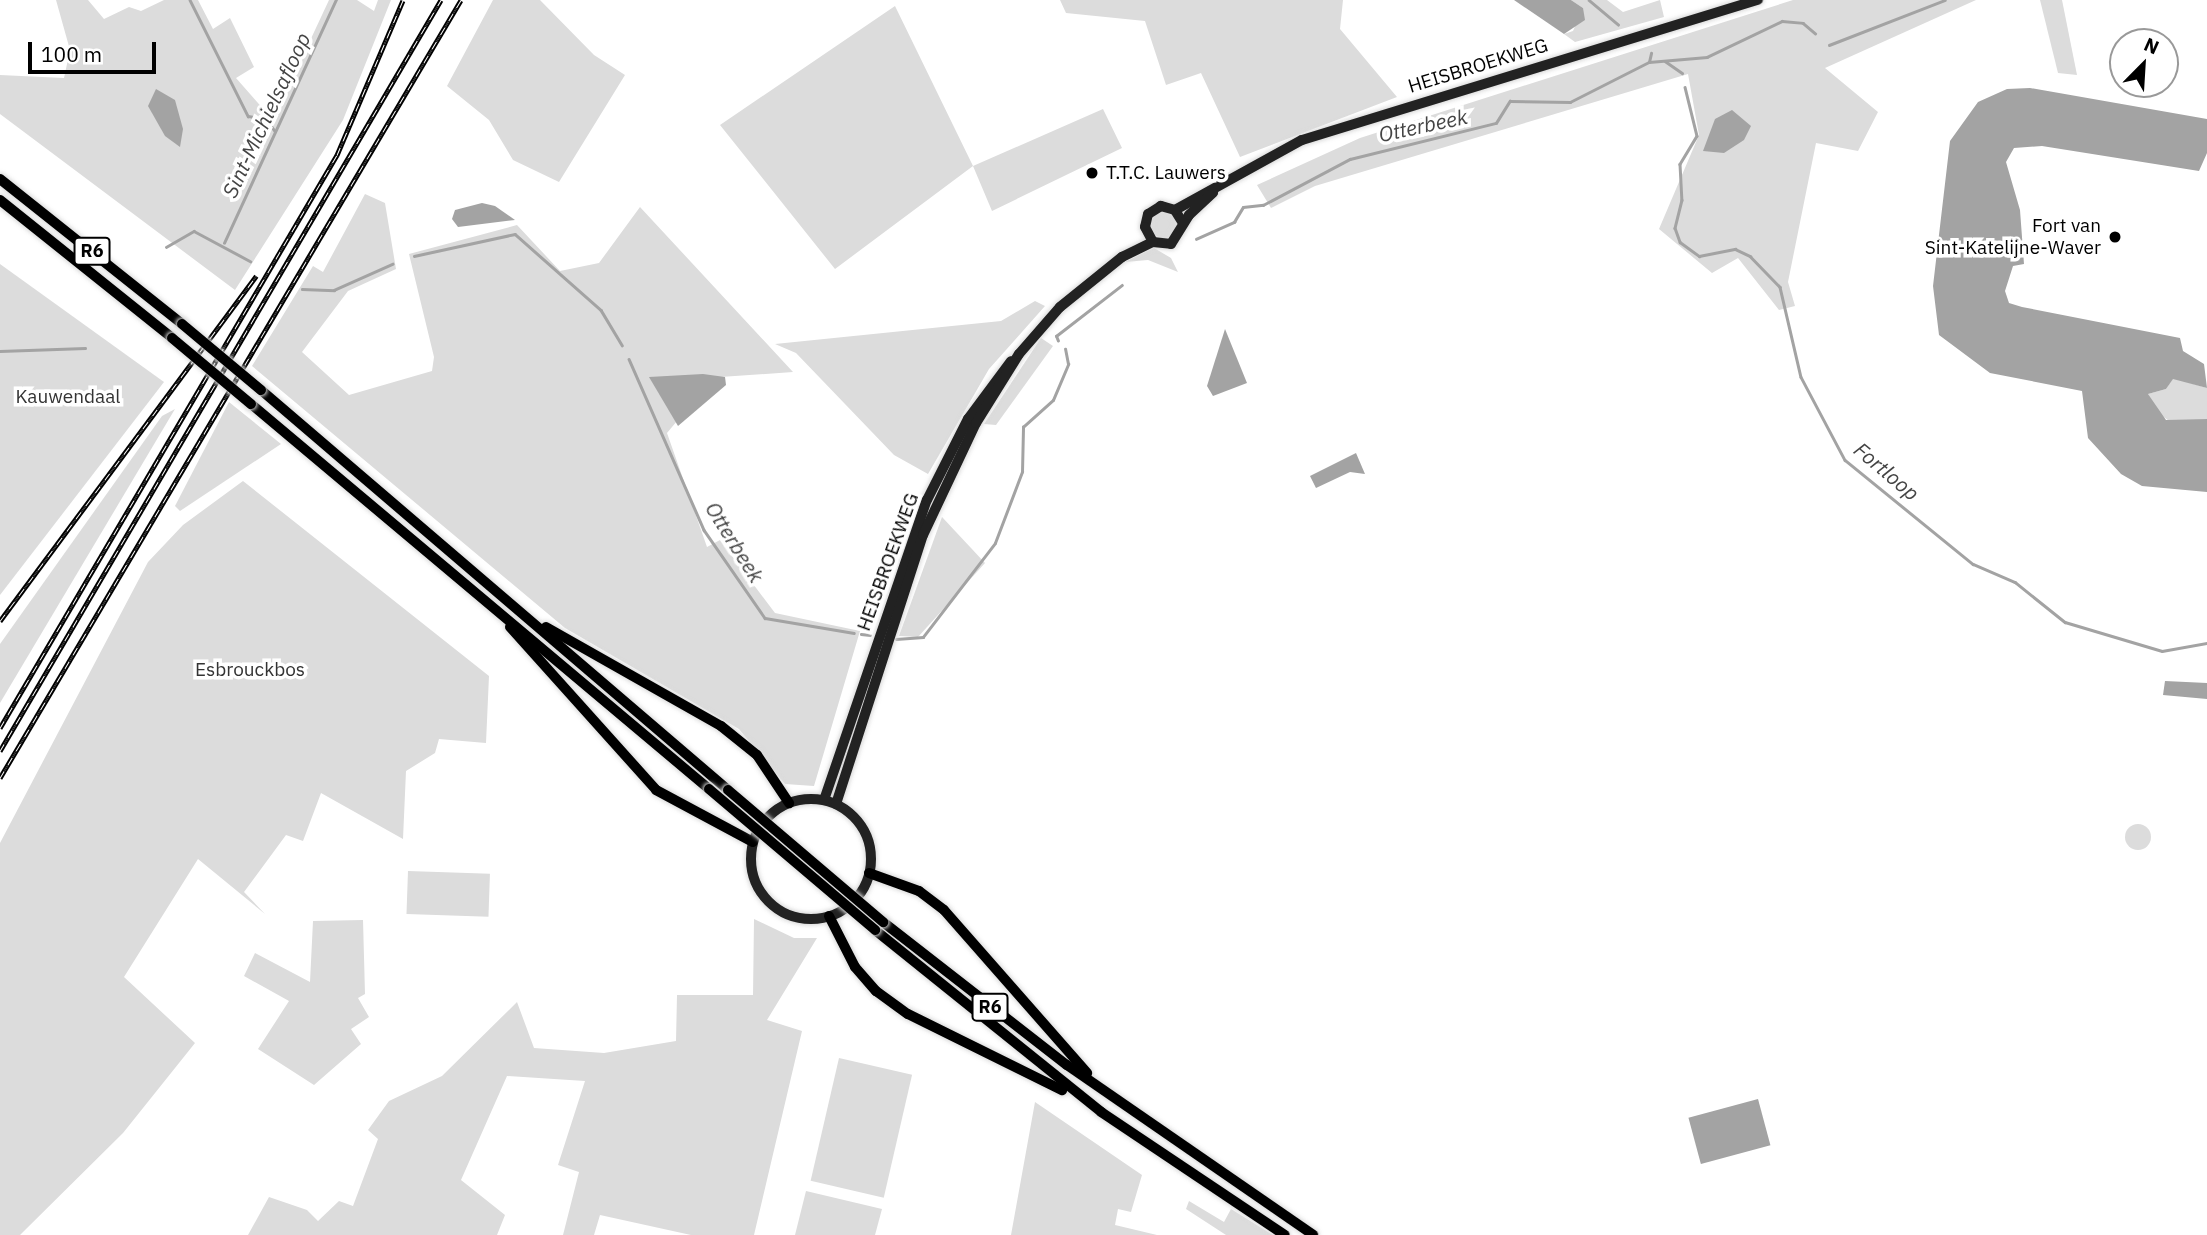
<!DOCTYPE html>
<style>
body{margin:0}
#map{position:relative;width:2207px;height:1235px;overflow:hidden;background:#fff;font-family:"IBM Plex Sans",sans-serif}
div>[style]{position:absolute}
.green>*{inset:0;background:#dcdcdc;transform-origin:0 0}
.round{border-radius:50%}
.water>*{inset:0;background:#a3a3a3;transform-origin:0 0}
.stream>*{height:2.5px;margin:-1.25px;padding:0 1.25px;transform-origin:1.25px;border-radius:1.25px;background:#a3a3a3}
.roads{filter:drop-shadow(0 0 2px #dbdbdb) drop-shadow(0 0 2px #dbdbdb)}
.secondary>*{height:10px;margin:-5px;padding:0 5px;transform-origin:5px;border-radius:5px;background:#222}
.secondary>.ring{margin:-5px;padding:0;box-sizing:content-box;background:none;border:10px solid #222;border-radius:50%}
.trunk>*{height:10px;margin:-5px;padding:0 5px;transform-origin:5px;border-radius:5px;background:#000}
.rail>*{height:5px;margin-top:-2.5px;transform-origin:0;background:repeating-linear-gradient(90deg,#fff 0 8px,#000 0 16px);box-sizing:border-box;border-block:2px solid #000}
.bridges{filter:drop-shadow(0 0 2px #dbdbdb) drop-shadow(0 0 2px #dbdbdb)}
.trunk-bridge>*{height:10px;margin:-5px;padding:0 5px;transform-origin:5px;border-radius:5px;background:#000}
.dots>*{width:19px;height:19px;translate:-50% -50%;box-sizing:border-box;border:4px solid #fff;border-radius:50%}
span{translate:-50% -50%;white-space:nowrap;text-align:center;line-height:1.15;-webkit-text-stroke:7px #fff;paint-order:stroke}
.shield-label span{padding:2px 5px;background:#fff;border:2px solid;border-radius:5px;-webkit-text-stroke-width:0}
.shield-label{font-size:18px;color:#000;font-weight:700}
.street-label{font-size:19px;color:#000}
.poi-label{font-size:19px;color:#000}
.left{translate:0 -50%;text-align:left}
.right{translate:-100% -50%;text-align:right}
.park-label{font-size:19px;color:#333}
.water-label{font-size:21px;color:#444;font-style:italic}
.north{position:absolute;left:2109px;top:28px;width:70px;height:70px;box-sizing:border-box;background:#fff;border:2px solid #999;border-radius:50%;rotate:24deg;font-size:19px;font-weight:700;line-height:28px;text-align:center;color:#000}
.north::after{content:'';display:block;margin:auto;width:24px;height:32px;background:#000;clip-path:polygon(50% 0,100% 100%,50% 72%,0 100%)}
.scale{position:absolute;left:28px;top:42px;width:128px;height:32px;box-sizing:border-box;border:4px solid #000;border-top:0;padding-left:9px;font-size:21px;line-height:24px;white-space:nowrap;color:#000;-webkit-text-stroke:5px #fff;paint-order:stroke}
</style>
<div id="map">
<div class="green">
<div style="clip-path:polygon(56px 0,88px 0,104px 19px,129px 7px,141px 11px,164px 0,198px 0,213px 29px,230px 18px,254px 67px,236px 78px,273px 120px,329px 0,357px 0,374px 11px,378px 0,391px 0,343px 120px,235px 290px,0 114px,0 75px,64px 78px,70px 50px)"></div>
<div style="clip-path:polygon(493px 0,540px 0,594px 55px,625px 75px,559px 182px,513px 160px,489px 120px,447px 86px)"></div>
<div style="clip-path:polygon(1060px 0,1343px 0,1340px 29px,1397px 97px,1240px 157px,1201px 73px,1166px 85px,1145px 21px,1066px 13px)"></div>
<div style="clip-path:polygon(1571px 0,1607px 0,1623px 12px,1660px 0,1664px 17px,1575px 42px,1564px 34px,1573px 31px,1583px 8px)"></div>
<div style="clip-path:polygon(1793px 0,1976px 0,1825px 68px,1878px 112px,1858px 151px,1816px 143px,1788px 282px,1795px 306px,1779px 310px,1738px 258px,1712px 273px,1659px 229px,1699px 135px,1688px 74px,1315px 186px,1271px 208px,1257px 185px,1360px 138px)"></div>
<div style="clip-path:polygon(2040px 0,2062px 0,2077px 75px,2058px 73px)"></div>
<div style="clip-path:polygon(895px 6px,973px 166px,1103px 109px,1122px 148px,992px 211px,973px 166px,835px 269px,720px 125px)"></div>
<div style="clip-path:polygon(365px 194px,385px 203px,396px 269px,348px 291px,302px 352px,349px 395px,432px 371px,434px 357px,409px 254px,517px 225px,560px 271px,599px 263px,640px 207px,793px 372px,662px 381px,677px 421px,667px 433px,707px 547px,720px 540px,775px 613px,860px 631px,814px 786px,785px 784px,739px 729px,565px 628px,252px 366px,313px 266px,323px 272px)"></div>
<div class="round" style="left:1151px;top:212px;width:26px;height:26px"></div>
<div style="clip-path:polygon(1154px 248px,1171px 258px,1178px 272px,1148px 260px,1125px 262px)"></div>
<div style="clip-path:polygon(0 264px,164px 382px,0 595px)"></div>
<div style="clip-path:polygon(1035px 301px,1045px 306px,989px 369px,928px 474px,894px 455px,796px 353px,775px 344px,1001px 321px)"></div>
<div style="clip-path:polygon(1041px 338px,1053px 346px,996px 425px,984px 424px)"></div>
<div style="clip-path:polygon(2173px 378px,2207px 388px,2207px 419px,2172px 423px,2154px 410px,2148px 394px,2166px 389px)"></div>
<div style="clip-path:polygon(229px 402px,281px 444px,180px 511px,175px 506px)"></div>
<div style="clip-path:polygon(175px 409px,0 703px,0 644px,162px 416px)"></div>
<div style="clip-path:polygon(243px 481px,489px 676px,486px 743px,439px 739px,435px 753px,406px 771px,403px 839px,321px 793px,303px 841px,286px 835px,244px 892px,265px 914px,198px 859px,124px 977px,195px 1043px,123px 1133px,20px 1235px,0 1235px,0 843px,148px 562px,183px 525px)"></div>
<div style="clip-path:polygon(942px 517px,985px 563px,918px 637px,899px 636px)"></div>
<div class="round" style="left:2125px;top:824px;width:26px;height:26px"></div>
<div style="left:408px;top:871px;width:82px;height:43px;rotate:2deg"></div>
<div style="clip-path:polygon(754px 919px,794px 938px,817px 938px,767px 1020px,802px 1031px,754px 1235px,691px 1235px,600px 1215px,594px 1235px,563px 1235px,579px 1172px,558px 1165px,585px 1081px,507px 1076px,461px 1180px,505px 1215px,497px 1235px,248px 1235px,269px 1197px,307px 1210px,318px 1221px,339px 1201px,353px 1206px,378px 1139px,368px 1130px,389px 1101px,442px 1076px,517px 1002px,534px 1048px,604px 1053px,676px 1041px,677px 995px,753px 995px)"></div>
<div style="clip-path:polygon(363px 920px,365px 994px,358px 998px,369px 1017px,351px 1029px,361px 1044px,314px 1085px,258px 1049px,289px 1001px,244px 976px,255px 953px,310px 982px,313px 921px)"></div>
<div style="left:839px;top:1058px;width:75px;height:126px;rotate:13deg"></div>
<div style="clip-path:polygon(1035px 1102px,1142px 1175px,1131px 1212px,1118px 1209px,1115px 1225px,1157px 1235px,1011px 1235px)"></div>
<div style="clip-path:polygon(806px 1191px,882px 1209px,875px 1235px,795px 1235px)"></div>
<div style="clip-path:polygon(1189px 1201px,1224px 1222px,1231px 1209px,1273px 1235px,1226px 1235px,1186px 1209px)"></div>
</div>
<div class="water">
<div style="clip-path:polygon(1514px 0,1571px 0,1583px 8px,1585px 20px,1564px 34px)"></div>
<div style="clip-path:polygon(2030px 88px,2207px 119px,2207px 153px,2199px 171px,2042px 146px,2014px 148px,2006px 162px,2020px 210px,2024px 264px,2013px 266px,2005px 291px,2009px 303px,2022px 307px,2180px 338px,2183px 351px,2204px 364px,2207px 388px,2173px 379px,2166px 389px,2148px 394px,2166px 420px,2207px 419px,2207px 492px,2142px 486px,2121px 474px,2088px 438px,2082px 391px,1990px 373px,1939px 335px,1933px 286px,1950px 141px,1978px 102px,2007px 89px)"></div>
<div style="clip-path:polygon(156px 89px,175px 100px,183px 129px,180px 147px,165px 136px,148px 106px)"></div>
<div style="clip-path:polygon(1732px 110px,1751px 126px,1744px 140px,1724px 153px,1703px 151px,1715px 119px)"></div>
<div style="clip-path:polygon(482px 203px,495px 206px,515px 220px,458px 227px,452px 219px,455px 210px)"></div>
<div style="clip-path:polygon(1225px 329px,1247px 383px,1213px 396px,1207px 386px)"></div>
<div style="clip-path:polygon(703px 374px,725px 377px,726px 385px,678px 426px,649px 377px)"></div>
<div style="clip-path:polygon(1356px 453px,1365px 474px,1350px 472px,1316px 488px,1310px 476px)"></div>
<div style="clip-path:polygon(2165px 681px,2207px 683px,2207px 699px,2163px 695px)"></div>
<div style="left:1758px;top:1099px;width:48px;height:72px;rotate:75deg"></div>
</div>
<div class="stream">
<div style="left:190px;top:0;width:130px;rotate:63.4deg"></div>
<div style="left:248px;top:116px;width:18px;rotate:9deg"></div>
<div style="left:266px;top:119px;width:15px;rotate:53deg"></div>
<div style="left:1589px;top:0;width:38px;rotate:40deg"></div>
<div style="left:1829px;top:45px;width:124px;rotate:-21.2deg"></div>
<div style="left:1665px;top:61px;width:21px;rotate:35deg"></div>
<div style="left:1649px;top:62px;width:9px;rotate:-77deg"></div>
<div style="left:1685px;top:87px;width:50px;rotate:76.2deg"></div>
<div style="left:1697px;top:136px;width:33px;rotate:121deg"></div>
<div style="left:1680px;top:164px;width:36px;rotate:87deg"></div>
<div style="left:1682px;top:200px;width:29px;rotate:104deg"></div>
<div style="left:1675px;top:228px;width:15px;rotate:70deg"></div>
<div style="left:1680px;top:242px;width:24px;rotate:36deg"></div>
<div style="left:1699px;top:256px;width:37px;rotate:-11deg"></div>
<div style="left:1735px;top:249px;width:17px;rotate:25deg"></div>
<div style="left:1750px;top:256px;width:43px;rotate:45.9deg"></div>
<div style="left:1780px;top:287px;width:92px;rotate:76.9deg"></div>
<div style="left:1801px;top:377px;width:94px;rotate:62.1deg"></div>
<div style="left:1845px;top:460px;width:165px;rotate:39.1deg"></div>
<div style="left:1973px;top:564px;width:46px;rotate:23.2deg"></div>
<div style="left:2015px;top:582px;width:64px;rotate:38.7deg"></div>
<div style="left:2065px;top:622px;width:101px;rotate:16.6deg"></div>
<div style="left:2162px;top:651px;width:46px;rotate:-10.1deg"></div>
<div style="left:1196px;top:239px;width:42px;rotate:-24.1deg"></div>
<div style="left:1234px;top:222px;width:17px;rotate:-59deg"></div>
<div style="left:1243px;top:207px;width:20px;rotate:-6deg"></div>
<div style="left:1263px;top:205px;width:98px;rotate:-27.9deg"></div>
<div style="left:1350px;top:159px;width:150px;rotate:-13.9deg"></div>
<div style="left:1496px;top:123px;width:26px;rotate:-58deg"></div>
<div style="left:1510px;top:101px;width:60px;rotate:1deg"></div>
<div style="left:1570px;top:102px;width:89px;rotate:-26.9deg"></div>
<div style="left:1649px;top:62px;width:58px;rotate:-4.9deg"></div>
<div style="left:1707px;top:57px;width:83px;rotate:-25.6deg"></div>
<div style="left:1782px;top:21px;width:21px;rotate:5deg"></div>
<div style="left:1803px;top:23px;width:16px;rotate:40deg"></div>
<div style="left:224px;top:243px;width:268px;rotate:-65.3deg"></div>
<div style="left:166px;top:247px;width:32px;rotate:-30deg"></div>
<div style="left:194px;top:231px;width:64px;rotate:28.2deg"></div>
<div style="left:414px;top:256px;width:103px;rotate:-12.3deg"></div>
<div style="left:515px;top:234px;width:115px;rotate:41.5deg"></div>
<div style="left:601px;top:310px;width:41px;rotate:59deg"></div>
<div style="left:302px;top:289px;width:32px;rotate:2deg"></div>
<div style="left:334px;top:290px;width:64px;rotate:-24.1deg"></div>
<div style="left:1058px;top:341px;width:5px;rotate:-112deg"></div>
<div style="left:1056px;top:336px;width:83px;rotate:-37.7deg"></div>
<div style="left:0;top:351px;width:85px;rotate:-2deg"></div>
<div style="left:629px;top:359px;width:187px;rotate:66.3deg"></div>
<div style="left:704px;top:530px;width:107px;rotate:55.3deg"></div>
<div style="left:765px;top:618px;width:90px;rotate:9.6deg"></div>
<div style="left:861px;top:634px;width:9px;rotate:6deg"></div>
<div style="left:896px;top:639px;width:27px;rotate:-4deg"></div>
<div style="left:923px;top:637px;width:118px;rotate:-52.5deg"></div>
<div style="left:995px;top:543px;width:76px;rotate:-69.2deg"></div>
<div style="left:1022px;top:472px;width:45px;rotate:-88.7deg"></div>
<div style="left:1023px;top:427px;width:40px;rotate:-42deg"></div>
<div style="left:1053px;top:400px;width:39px;rotate:-67deg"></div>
<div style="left:1068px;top:364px;width:15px;rotate:-101deg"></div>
</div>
<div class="roads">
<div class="secondary">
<div style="left:1175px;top:210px;width:145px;rotate:-28.9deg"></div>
<div style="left:1302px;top:140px;width:477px;rotate:-17.1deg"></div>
<div style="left:1183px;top:223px;width:15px;rotate:-122deg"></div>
<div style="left:1175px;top:210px;width:15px;rotate:-164deg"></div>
<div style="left:1161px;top:206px;width:15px;rotate:148deg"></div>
<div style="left:1148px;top:214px;width:13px;rotate:103deg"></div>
<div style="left:1145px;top:227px;width:17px;rotate:62deg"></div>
<div style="left:1153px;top:242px;width:18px;rotate:6deg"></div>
<div style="left:1171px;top:244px;width:34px;rotate:-58deg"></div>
<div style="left:1189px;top:215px;width:33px;rotate:-43deg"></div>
<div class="ring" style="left:751px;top:799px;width:110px;height:110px"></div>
<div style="left:824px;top:800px;width:317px;rotate:-71.1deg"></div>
<div style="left:927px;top:500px;width:91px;rotate:-63.2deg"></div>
<div style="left:968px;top:419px;width:72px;rotate:-53.4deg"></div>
<div style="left:836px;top:804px;width:283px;rotate:-72.1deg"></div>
<div style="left:923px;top:535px;width:124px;rotate:-64.7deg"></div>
<div style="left:976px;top:423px;width:81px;rotate:-58.1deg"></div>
<div style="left:1019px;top:354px;width:62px;rotate:-48.9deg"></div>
<div style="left:1060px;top:307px;width:80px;rotate:-38.9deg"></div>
<div style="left:1122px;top:257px;width:34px;rotate:-26deg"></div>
</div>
<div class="trunk">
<div style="left:0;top:179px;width:233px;rotate:38.5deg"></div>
<div style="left:0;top:200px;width:221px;rotate:38.7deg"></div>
<div style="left:261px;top:390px;width:615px;rotate:40.58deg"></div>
<div style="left:251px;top:404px;width:598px;rotate:40.05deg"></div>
<div style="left:510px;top:627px;width:219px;rotate:48.1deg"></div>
<div style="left:656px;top:790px;width:110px;rotate:28.2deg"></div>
<div style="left:546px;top:627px;width:201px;rotate:29.5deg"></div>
<div style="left:721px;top:726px;width:46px;rotate:38.9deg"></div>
<div style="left:757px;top:755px;width:58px;rotate:56.3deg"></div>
<div style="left:869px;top:873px;width:53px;rotate:19.8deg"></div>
<div style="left:919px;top:891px;width:31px;rotate:37deg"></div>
<div style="left:944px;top:910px;width:217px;rotate:48.7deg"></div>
<div style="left:829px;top:916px;width:57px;rotate:63deg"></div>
<div style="left:855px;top:967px;width:32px;rotate:49deg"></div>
<div style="left:876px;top:991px;width:39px;rotate:36deg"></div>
<div style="left:908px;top:1014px;width:172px;rotate:26.3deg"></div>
<div style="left:883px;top:922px;width:233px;rotate:37.9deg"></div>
<div style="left:1067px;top:1065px;width:299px;rotate:34.6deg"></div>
<div style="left:875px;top:930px;width:290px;rotate:38.8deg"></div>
<div style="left:1101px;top:1112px;width:221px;rotate:33.8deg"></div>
</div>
</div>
<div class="rail">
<div style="left:0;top:621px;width:430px;rotate:-53.4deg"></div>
<div style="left:0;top:728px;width:665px;rotate:-59.54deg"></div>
<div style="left:337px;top:155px;width:168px;rotate:-66.9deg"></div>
<div style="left:0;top:751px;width:871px;rotate:-59.58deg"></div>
<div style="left:0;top:778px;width:904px;rotate:-59.35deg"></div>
</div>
<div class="bridges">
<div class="trunk-bridge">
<div style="left:182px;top:324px;width:103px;rotate:39.9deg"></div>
<div style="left:172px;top:338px;width:103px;rotate:39.9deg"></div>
<div style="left:709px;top:789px;width:218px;rotate:40.3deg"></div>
<div style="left:728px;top:790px;width:204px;rotate:40.4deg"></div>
</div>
</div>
<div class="dots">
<div style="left:1092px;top:173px;background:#000"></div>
<div style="left:2115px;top:237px;background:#000"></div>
</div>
<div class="shield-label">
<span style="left:92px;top:251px">R6</span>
<span style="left:990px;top:1007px">R6</span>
</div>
<div class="street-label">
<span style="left:1478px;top:66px;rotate:-17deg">HEISBROEKWEG</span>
<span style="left:888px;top:562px;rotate:-70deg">HEISBROEKWEG</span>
</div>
<div class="poi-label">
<span class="left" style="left:1106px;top:173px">T.T.C. Lauwers</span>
<span class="right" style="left:2101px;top:237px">Fort van<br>Sint-Katelijne-Waver</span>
</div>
<div class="park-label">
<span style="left:68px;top:397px">Kauwendaal</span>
<span style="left:250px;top:670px">Esbrouckbos</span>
</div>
<div class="water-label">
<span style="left:266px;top:115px;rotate:-65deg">Sint-Michielsafloop</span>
<span style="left:1423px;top:125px;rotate:-12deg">Otterbeek</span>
<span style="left:1887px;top:471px;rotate:40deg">Fortloop</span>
<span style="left:735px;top:542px;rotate:58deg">Otterbeek</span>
</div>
<div class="north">N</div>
<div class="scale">100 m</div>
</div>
